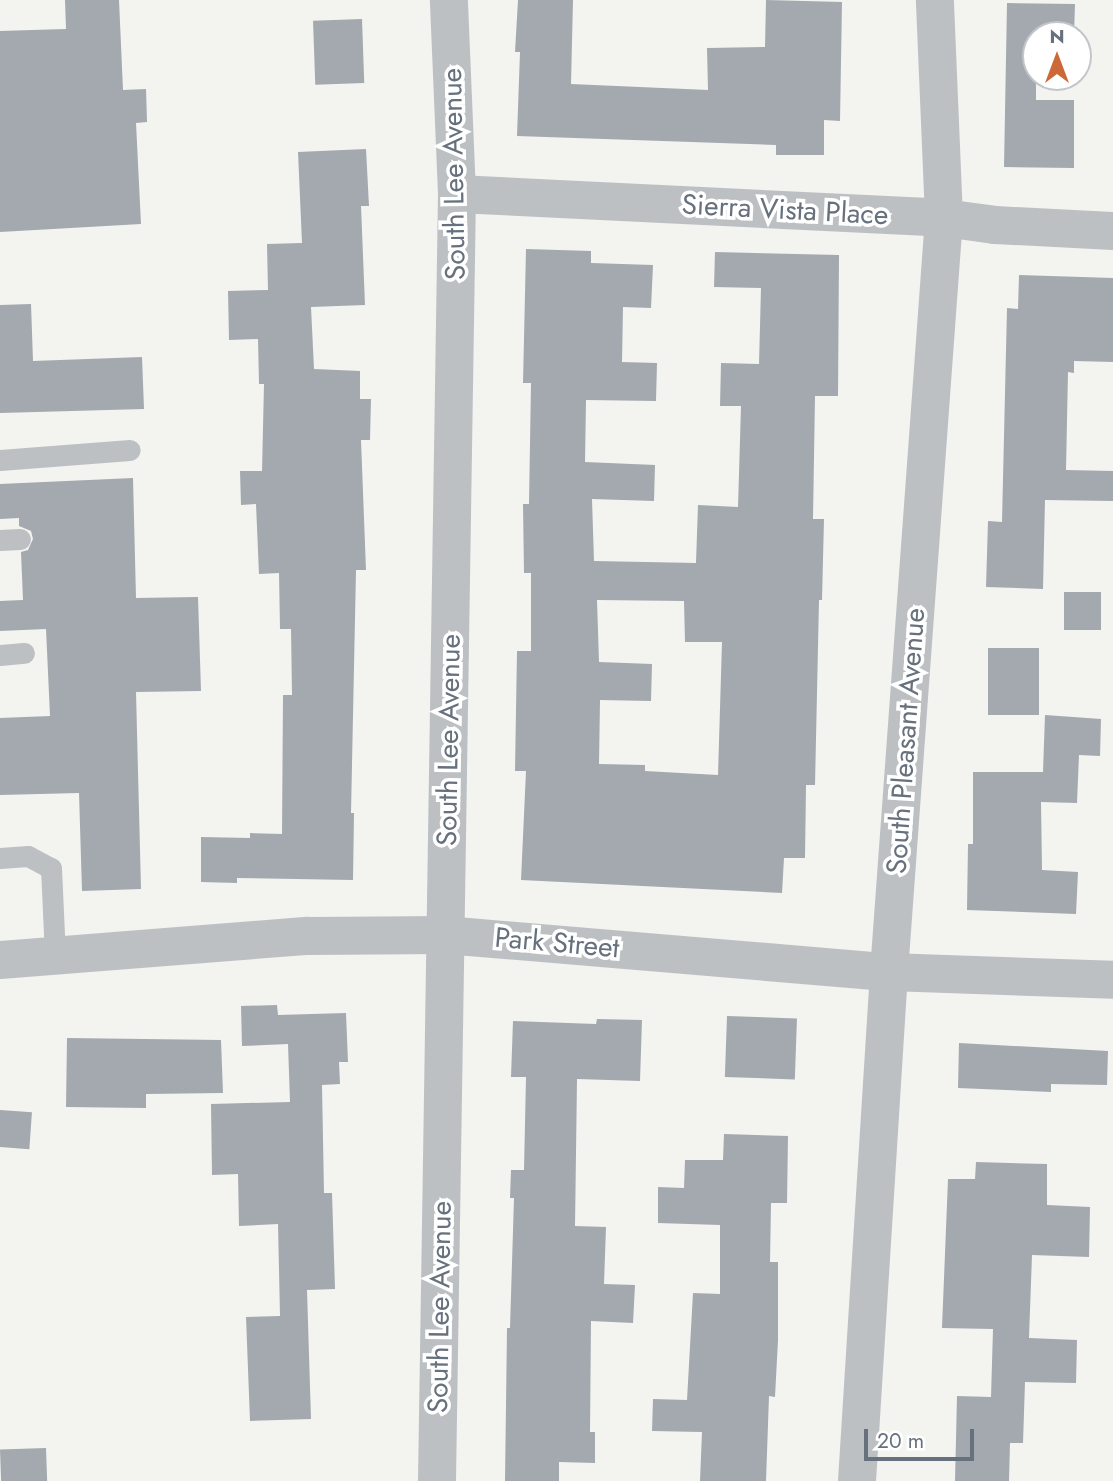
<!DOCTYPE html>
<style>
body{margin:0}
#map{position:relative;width:1113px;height:1481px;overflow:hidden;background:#f3f3f0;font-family:Jost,sans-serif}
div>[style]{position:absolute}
.building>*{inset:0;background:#a3a9ae;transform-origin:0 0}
.lane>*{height:21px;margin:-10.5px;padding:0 10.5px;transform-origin:10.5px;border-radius:10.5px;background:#bdc0c3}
.street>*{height:38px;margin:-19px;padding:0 19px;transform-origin:19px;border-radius:19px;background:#bdc0c3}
span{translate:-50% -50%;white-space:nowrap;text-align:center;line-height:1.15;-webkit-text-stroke:7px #fff;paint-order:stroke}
.street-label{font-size:28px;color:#66717d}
.north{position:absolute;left:1022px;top:21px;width:70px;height:70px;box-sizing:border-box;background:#fff;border:2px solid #c2c6cb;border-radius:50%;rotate:0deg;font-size:19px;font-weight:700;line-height:28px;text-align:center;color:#66717d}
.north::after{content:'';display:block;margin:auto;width:24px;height:32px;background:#cb6939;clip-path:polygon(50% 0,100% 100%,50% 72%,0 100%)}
.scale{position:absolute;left:864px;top:1429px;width:110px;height:32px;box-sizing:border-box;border:4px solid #66717d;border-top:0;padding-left:9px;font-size:21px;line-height:24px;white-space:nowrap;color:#66717d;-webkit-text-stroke:5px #fff;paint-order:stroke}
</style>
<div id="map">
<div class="building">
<div style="clip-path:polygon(65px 0,119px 0,123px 90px,146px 89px,147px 122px,136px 123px,141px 224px,0 232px,0 31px,66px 29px)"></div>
<div style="clip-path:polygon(518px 0,573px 0,571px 84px,708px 90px,707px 48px,765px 47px,766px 0,842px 2px,840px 121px,824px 120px,824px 155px,776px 155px,776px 145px,517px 136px,520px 52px,515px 52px)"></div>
<div style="clip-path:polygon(1007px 3px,1075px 4px,1074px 35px,1036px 35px,1036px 100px,1074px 100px,1074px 168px,1004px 167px)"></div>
<div style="left:362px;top:19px;width:64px;height:49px;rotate:88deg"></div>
<div style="clip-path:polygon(366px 149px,369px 206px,361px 206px,365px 305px,311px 307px,314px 369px,360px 371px,360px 399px,371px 399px,370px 440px,361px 440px,366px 570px,356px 570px,351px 813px,354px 813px,353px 880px,237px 878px,237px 883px,201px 882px,201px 837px,250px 838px,250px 833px,282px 834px,283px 695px,292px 695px,291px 629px,280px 629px,279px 573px,259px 574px,256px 504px,241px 505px,240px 471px,262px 471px,264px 384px,259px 384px,258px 339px,229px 340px,228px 291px,268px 290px,267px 244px,302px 243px,298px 152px)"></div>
<div style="clip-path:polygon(evenodd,526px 249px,591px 251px,591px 263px,653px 265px,651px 308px,623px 307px,622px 362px,657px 363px,656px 401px,586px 400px,585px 462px,655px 465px,654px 501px,592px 499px,594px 561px,696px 563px,698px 505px,738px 507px,741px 406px,720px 406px,721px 363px,759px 364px,761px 288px,714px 287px,715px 252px,839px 255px,838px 396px,815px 396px,813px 519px,824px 519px,822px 600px,819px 600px,815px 785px,806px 785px,805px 858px,784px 858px,782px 893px,521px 880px,526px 771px,515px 771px,517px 651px,531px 651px,531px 573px,524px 573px,523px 504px,529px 504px,531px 383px,523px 383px,526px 249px,597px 600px,684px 601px,685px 642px,722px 642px,718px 775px,645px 771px,645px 765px,599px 764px,600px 700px,651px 701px,652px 664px,599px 662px,597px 600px)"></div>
<div style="clip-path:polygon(1019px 275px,1113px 278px,1113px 362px,1074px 361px,1074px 373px,1068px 372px,1066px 470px,1113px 471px,1113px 501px,1045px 500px,1043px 589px,986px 587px,988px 521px,1002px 522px,1007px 308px,1018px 309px)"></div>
<div style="clip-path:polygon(31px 304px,33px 361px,142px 357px,144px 409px,0 413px,0 305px)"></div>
<div style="clip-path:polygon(133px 478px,136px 598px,198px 597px,201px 691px,136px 692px,141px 889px,82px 891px,79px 793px,0 795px,0 718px,50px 716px,46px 629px,0 631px,0 601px,23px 600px,21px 552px,28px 550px,33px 539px,31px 531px,19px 526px,19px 518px,0 519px,0 484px)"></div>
<div style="left:1064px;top:592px;width:37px;height:38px"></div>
<div style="left:988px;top:648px;width:51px;height:67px"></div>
<div style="clip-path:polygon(1045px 715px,1101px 719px,1100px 756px,1079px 755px,1077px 803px,1041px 802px,1042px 870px,1078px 872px,1076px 914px,967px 910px,968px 844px,973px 844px,973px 772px,1043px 772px)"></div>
<div style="clip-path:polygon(277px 1005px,278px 1015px,346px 1013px,348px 1062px,339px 1062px,340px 1084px,322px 1085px,324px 1193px,332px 1193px,335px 1289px,307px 1290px,311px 1419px,250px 1421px,246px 1317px,280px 1316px,278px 1224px,239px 1226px,238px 1174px,212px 1175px,211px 1104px,290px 1102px,288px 1044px,242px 1046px,241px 1006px)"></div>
<div style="left:727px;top:1016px;width:70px;height:61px;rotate:2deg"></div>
<div style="clip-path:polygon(597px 1019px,642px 1020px,640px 1081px,577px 1079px,575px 1226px,606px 1227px,604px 1284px,635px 1285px,633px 1323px,591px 1321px,590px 1432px,595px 1432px,595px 1463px,559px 1462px,559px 1481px,505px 1481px,507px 1328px,510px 1328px,514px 1198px,510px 1198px,511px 1170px,524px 1170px,526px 1077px,511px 1077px,513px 1021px,596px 1024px)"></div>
<div style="clip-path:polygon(67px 1038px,221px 1040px,223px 1093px,146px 1094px,146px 1108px,66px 1107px)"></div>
<div style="clip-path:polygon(959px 1043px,1108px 1051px,1107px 1085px,1051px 1084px,1051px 1092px,958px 1088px)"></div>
<div style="left:0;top:1110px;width:32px;height:37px;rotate:4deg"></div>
<div style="clip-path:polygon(724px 1134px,788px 1136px,787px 1203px,771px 1203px,770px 1262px,778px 1262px,778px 1340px,775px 1397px,769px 1396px,766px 1481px,700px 1481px,702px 1432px,652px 1431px,653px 1399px,687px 1400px,693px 1293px,720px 1294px,720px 1225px,658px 1223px,658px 1187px,684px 1188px,685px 1160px,723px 1160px)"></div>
<div style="clip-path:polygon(976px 1162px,1047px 1164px,1047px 1205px,1090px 1207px,1089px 1257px,1032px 1255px,1029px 1338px,1077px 1340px,1076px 1383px,1025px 1382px,1023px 1443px,1010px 1443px,1009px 1481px,955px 1481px,957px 1396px,991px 1397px,993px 1329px,942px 1328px,948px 1179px,975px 1179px)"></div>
<div style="left:46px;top:1448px;width:33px;height:46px;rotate:88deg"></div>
</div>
<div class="lane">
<div style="left:0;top:460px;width:130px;rotate:-4.4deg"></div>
<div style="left:0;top:540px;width:20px;rotate:-3deg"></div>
<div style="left:0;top:655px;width:24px;rotate:-5deg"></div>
<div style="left:0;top:858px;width:28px;rotate:-4deg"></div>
<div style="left:28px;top:856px;width:26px;rotate:28deg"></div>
<div style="left:51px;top:868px;width:87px;rotate:87.4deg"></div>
</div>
<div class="street">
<div style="left:457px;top:194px;width:488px;rotate:2.8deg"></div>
<div style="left:944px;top:218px;width:51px;rotate:7.8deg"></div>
<div style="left:995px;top:225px;width:118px;rotate:2.9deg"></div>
<div style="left:0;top:960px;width:309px;rotate:-4.5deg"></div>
<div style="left:308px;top:936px;width:137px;rotate:-0.4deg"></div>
<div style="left:445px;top:935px;width:446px;rotate:4.8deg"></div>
<div style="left:889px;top:972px;width:224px;rotate:2deg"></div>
<div style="left:437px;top:1481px;width:1287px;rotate:-89.11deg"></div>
<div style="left:457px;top:194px;width:194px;rotate:-92.4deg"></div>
<div style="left:857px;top:1481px;width:510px;rotate:-86.4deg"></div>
<div style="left:889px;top:972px;width:756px;rotate:-85.83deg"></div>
<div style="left:944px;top:218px;width:218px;rotate:-92.4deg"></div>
</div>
<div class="street-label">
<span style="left:454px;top:174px;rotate:-91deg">South Lee Avenue</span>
<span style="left:785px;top:210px;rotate:3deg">Sierra Vista Place</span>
<span style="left:449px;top:740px;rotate:-89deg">South Lee Avenue</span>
<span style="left:906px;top:741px;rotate:-86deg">South Pleasant Avenue</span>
<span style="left:557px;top:943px;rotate:5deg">Park Street</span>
<span style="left:440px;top:1307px;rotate:-89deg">South Lee Avenue</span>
</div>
<div class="north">N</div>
<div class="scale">20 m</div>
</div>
